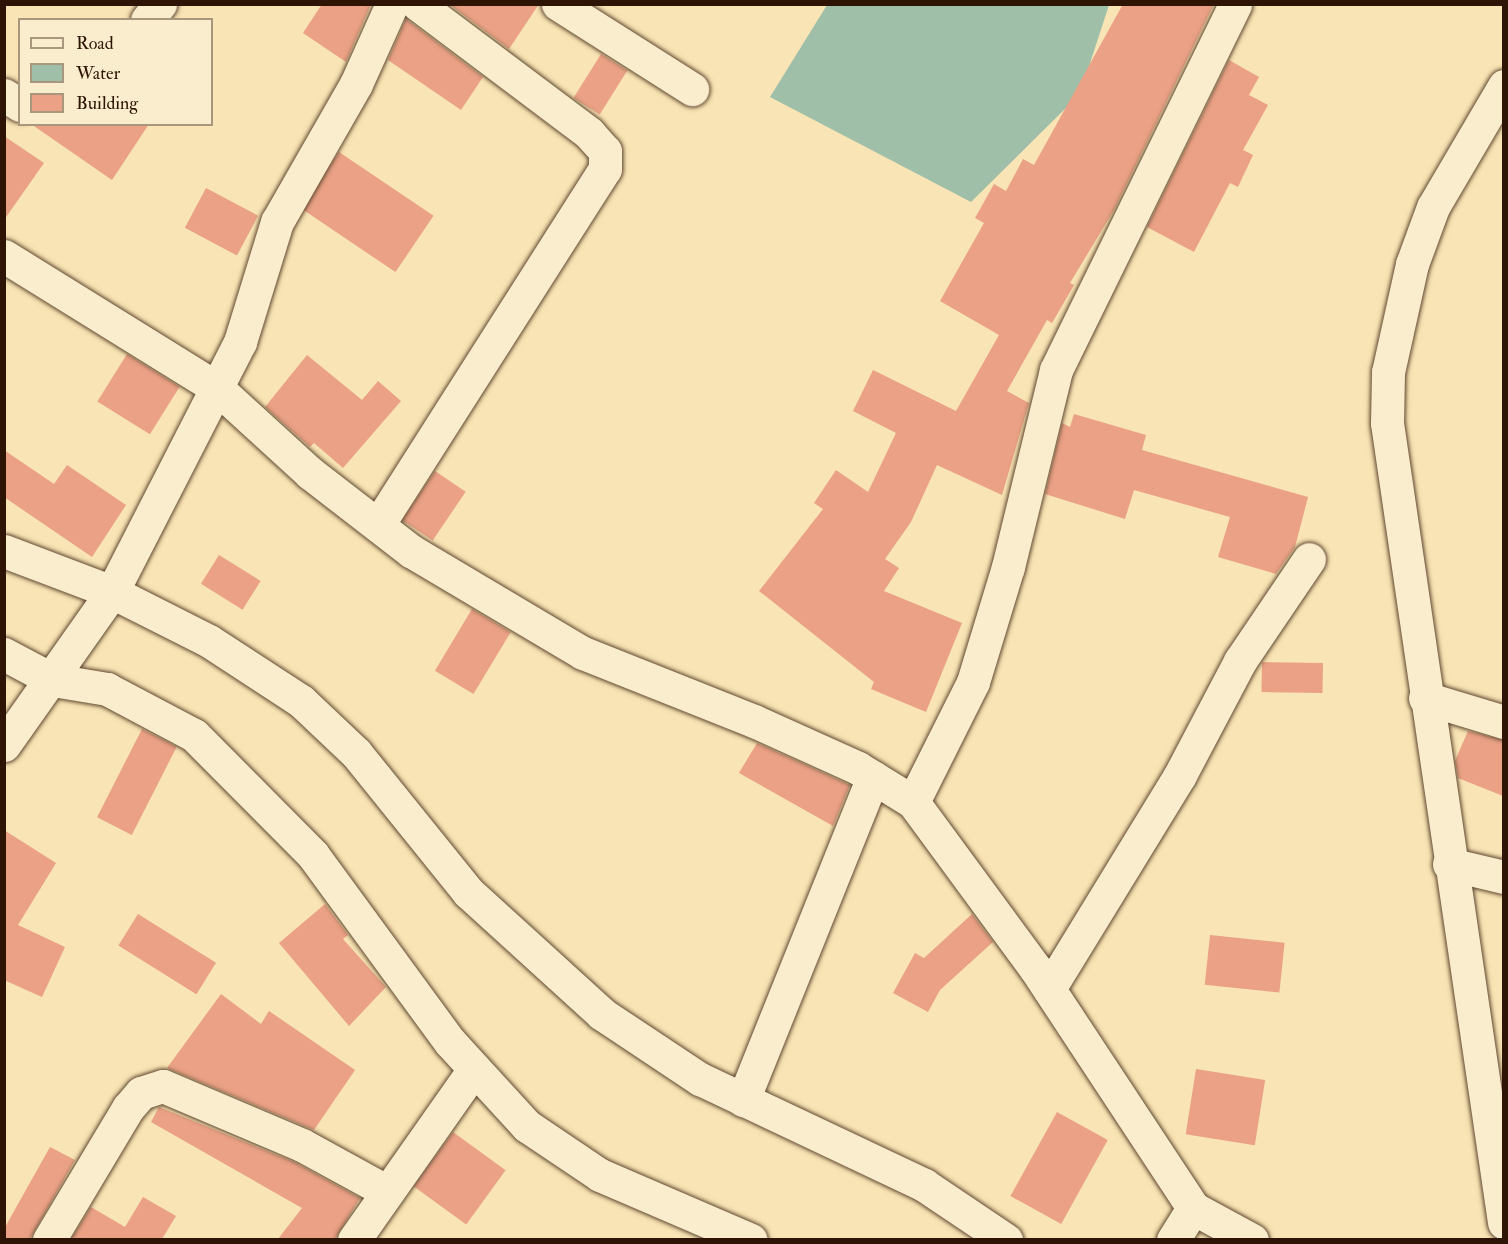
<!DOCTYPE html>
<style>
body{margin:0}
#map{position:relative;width:1508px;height:1244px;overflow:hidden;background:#f8e4b4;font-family:"IM FELL Double Pica",serif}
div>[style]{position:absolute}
.water>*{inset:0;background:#9fbfa8}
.building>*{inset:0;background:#eaa185;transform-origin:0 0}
.roads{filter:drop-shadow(0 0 2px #604830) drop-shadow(0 0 2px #604830)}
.street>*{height:33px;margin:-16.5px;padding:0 16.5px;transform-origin:16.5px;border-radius:16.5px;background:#faedce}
span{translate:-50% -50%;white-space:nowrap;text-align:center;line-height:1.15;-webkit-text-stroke:4.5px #faedce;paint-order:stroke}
.frame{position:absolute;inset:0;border:6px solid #2e1404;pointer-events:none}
.legend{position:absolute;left:18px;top:18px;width:195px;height:108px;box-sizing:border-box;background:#faedce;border:2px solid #a8967d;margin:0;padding:8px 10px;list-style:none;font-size:18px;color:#2e1404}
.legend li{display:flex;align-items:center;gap:12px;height:30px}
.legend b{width:30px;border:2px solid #a8967d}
</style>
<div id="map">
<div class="water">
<div style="clip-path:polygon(827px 5px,1109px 5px,1080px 94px,971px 202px,770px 97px)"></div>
</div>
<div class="building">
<div style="clip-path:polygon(322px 4px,371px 4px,346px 62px,303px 33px)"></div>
<div style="clip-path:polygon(449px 4px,539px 4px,509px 49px)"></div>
<div style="clip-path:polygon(1123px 4px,1214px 4px,1114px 210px,1070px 283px,1074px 285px,1052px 323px,1047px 320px,1007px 391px,1029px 403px,1002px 495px,937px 465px,911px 522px,885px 559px,899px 568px,884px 591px,962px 623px,926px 712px,871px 689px,874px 682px,759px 591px,823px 509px,814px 503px,836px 470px,868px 492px,896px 433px,853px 411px,873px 370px,956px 411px,999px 335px,940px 301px,984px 223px,975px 218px,994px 184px,1006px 191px,1023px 159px,1034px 165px)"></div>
<div style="clip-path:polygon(406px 19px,483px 77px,461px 110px,388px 60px)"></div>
<div style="left:601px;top:54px;width:31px;height:52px;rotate:32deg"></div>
<div style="clip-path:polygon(1229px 60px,1259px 77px,1249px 95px,1268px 105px,1243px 150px,1253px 155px,1238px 187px,1230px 183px,1194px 252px,1147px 227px)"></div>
<div style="clip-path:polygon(31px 124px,149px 124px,112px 180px)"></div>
<div style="clip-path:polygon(4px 136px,44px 163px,4px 220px)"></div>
<div style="left:339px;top:152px;width:114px;height:68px;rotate:34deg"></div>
<div style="left:206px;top:188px;width:59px;height:45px;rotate:28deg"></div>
<div style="left:127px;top:354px;width:62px;height:56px;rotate:32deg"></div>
<div style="clip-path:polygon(307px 355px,362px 400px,378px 381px,401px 401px,343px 468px,314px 443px,310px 447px,265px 407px)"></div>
<div style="clip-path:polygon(1074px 414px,1146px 435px,1142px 450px,1308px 497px,1295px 547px,1276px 574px,1218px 557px,1230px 517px,1134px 490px,1125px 519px,1045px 494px,1062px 423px,1070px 427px)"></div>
<div style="clip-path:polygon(4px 450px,54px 484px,67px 465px,126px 505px,92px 557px,4px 497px)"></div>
<div style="left:435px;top:471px;width:37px;height:59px;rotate:34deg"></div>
<div style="left:219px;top:555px;width:49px;height:34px;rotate:32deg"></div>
<div style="left:472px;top:609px;width:45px;height:72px;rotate:31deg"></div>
<div style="left:1262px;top:662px;width:61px;height:30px;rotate:1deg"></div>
<div style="left:142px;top:729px;width:39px;height:99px;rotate:27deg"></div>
<div style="clip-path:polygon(1468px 731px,1503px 740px,1503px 796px,1458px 778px,1455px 761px)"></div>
<div style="clip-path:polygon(757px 743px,850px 785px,833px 826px,739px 773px)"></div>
<div style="clip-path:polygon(4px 830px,56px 863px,18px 925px,65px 947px,42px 997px,4px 980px)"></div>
<div style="clip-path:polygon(325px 904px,348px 935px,343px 939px,386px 987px,349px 1026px,279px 943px)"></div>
<div style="left:138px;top:914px;width:92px;height:37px;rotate:32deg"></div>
<div style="clip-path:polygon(972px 914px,993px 942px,940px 990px,928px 1012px,893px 993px,915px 953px,924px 958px)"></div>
<div style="left:1210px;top:935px;width:75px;height:50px;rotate:6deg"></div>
<div style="clip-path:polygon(221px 994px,261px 1024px,269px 1011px,355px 1070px,314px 1130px,167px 1068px)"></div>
<div style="left:1196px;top:1069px;width:70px;height:66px;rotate:9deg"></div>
<div style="clip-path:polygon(159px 1107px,294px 1162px,360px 1198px,335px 1239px,278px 1239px,302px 1208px,151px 1122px)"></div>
<div style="left:1057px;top:1112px;width:58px;height:96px;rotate:29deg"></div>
<div style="left:453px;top:1132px;width:65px;height:67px;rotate:36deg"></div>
<div style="clip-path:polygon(50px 1147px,75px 1160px,30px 1239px,4px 1239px,4px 1229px)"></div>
<div style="clip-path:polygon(143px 1197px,176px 1216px,162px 1239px,71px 1239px,91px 1207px,125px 1227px)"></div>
</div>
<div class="roads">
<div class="street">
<div style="left:558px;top:4px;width:159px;rotate:32.4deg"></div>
<div style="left:147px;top:20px;width:21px;rotate:-51deg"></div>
<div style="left:1504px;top:86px;width:140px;rotate:120.4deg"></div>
<div style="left:1433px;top:207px;width:61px;rotate:110.2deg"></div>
<div style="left:1412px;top:264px;width:111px;rotate:102.5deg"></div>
<div style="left:1388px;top:372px;width:51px;rotate:91.1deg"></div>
<div style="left:1387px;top:423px;width:808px;rotate:81.67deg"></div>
<div style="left:4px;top:95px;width:19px;rotate:32deg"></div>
<div style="left:4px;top:256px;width:251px;rotate:31.8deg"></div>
<div style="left:217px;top:388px;width:126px;rotate:42.4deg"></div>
<div style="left:310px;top:473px;width:128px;rotate:37.7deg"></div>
<div style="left:411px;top:551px;width:200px;rotate:30.7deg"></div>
<div style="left:583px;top:653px;width:184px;rotate:21.7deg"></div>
<div style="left:754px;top:721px;width:114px;rotate:24.3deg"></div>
<div style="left:858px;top:768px;width:65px;rotate:31.7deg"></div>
<div style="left:913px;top:802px;width:206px;rotate:53.7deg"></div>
<div style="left:1035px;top:968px;width:287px;rotate:56.6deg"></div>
<div style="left:1193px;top:1208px;width:67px;rotate:28.5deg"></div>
<div style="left:378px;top:525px;width:422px;rotate:-57.5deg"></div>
<div style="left:605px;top:169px;width:18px;rotate:-90deg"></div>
<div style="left:605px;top:151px;width:24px;rotate:-132deg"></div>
<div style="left:589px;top:133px;width:215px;rotate:-143.1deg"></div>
<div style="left:4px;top:551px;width:116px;rotate:20.8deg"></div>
<div style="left:112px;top:592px;width:109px;rotate:26.8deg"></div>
<div style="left:209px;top:641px;width:110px;rotate:33.1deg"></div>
<div style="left:301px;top:701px;width:76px;rotate:43.4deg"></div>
<div style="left:356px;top:753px;width:179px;rotate:51.1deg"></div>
<div style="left:468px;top:892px;width:181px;rotate:42.3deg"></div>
<div style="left:602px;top:1014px;width:118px;rotate:33.6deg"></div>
<div style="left:700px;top:1079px;width:248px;rotate:25.3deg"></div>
<div style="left:924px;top:1185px;width:99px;rotate:33.9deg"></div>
<div style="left:4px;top:654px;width:55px;rotate:28deg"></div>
<div style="left:53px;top:680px;width:55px;rotate:9.5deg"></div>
<div style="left:107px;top:689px;width:98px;rotate:27.9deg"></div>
<div style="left:194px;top:735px;width:169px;rotate:45.2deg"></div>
<div style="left:313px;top:855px;width:232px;rotate:53.8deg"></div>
<div style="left:450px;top:1042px;width:114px;rotate:47.5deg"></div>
<div style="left:527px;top:1126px;width:88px;rotate:33.9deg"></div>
<div style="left:600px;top:1175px;width:164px;rotate:23.3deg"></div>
<div style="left:1425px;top:698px;width:83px;rotate:16.9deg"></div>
<div style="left:4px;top:745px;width:187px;rotate:-54.8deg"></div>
<div style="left:112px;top:592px;width:281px;rotate:-62.9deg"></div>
<div style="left:240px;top:342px;width:126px;rotate:-72.9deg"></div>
<div style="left:277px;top:222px;width:159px;rotate:-60.2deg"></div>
<div style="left:356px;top:84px;width:88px;rotate:-65.8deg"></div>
<div style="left:913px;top:802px;width:134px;rotate:-63.4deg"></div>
<div style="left:973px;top:682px;width:120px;rotate:-73.1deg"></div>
<div style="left:1008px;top:567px;width:203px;rotate:-76.3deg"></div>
<div style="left:1056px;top:370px;width:407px;rotate:-63.9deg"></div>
<div style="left:1449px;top:864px;width:57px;rotate:13.3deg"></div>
<div style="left:1049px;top:989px;width:251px;rotate:-58.5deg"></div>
<div style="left:1180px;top:775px;width:129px;rotate:-62.2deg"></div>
<div style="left:1240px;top:661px;width:123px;rotate:-55.9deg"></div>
<div style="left:743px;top:1100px;width:348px;rotate:-68.1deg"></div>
<div style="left:49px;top:1240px;width:154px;rotate:-59.1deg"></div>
<div style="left:128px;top:1108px;width:20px;rotate:-49deg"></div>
<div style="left:141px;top:1093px;width:23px;rotate:-18deg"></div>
<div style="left:163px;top:1086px;width:151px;rotate:23deg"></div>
<div style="left:302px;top:1145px;width:96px;rotate:28.7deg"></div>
<div style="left:354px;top:1240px;width:209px;rotate:-54.9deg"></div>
<div style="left:1173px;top:1240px;width:38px;rotate:-58deg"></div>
</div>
</div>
<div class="frame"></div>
<ul class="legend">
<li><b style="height:8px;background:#faedce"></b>Road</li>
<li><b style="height:16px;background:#9fbfa8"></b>Water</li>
<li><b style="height:16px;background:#eaa185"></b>Building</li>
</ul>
</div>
